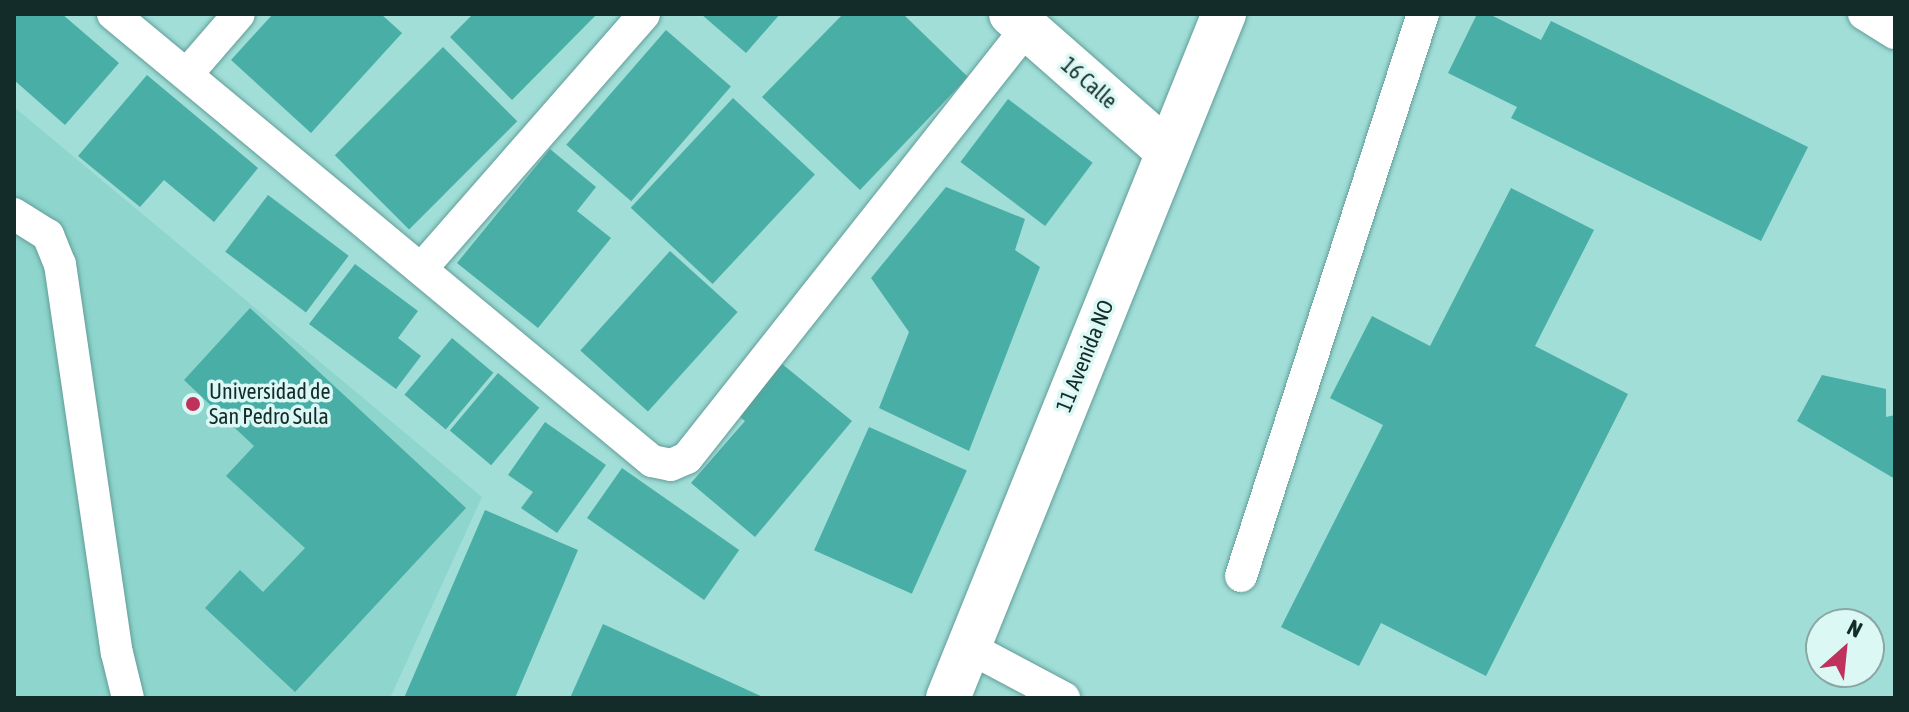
<!DOCTYPE html>
<style>
body{margin:0}
#map{position:relative;width:1909px;height:712px;overflow:hidden;background:#a1ded8;font-family:"Asap Condensed",sans-serif}
div>[style]{position:absolute}
.built>*{inset:0;background:#8dd5cd}
.building>*{inset:0;background:#49aea6;transform-origin:0 0}
.roads{filter:drop-shadow(0 0 2px #629d98) drop-shadow(0 0 2px #629d98)}
.service>*{height:32px;margin:-16px;padding:0 16px;transform-origin:16px;border-radius:16px;background:#fff}
.minor>*{height:44px;margin:-22px;padding:0 22px;transform-origin:22px;border-radius:22px;background:#fff}
.tertiary>*{height:44px;margin:-22px;padding:0 22px;transform-origin:22px;border-radius:22px;background:#fff}
.dots>*{width:22px;height:22px;translate:-50% -50%;box-sizing:border-box;border:4px solid #dbf8f5;border-radius:50%}
span{translate:-50% -50%;white-space:nowrap;text-align:center;line-height:1.15;-webkit-text-stroke:7px #dbf8f5;paint-order:stroke}
.street-label{font-size:22px;color:#132c29}
.poi-label{font-size:22px;color:#132c29}
.left{translate:0 -50%;text-align:left}
.frame{position:absolute;inset:0;border:16px solid #132c29;pointer-events:none}
.north{position:absolute;left:1805px;top:608px;width:80px;height:80px;box-sizing:border-box;background:#dbf8f5;border:2px solid #8ba6a3;border-radius:50%;rotate:27deg;font-size:22px;font-weight:700;line-height:32px;text-align:center;color:#132c29}
.north::after{content:'';display:block;margin:auto;width:28px;height:36px;background:#c0325c;clip-path:polygon(50% 0,100% 100%,50% 72%,0 100%)}
</style>
<div id="map">
<div class="built">
<div style="clip-path:polygon(14px 107px,482px 497px,390px 698px,14px 698px)"></div>
</div>
<div class="building">
<div style="clip-path:polygon(14px 14px,62px 14px,119px 63px,65px 125px,14px 80px)"></div>
<div style="clip-path:polygon(273px 14px,381px 14px,402px 33px,311px 133px,231px 60px)"></div>
<div style="clip-path:polygon(473px 14px,597px 14px,512px 100px,450px 37px)"></div>
<div style="clip-path:polygon(701px 14px,780px 14px,746px 53px)"></div>
<div style="clip-path:polygon(843px 14px,903px 14px,968px 77px,860px 190px,762px 97px)"></div>
<div style="clip-path:polygon(1477px 14px,1489px 14px,1541px 40px,1551px 21px,1808px 147px,1761px 241px,1511px 118px,1517px 107px,1448px 73px)"></div>
<div style="left:666px;top:30px;width:86px;height:152px;rotate:41deg"></div>
<div style="left:443px;top:47px;width:105px;height:153px;rotate:45deg"></div>
<div style="clip-path:polygon(147px 75px,258px 168px,214px 222px,164px 180px,140px 207px,78px 156px)"></div>
<div style="left:733px;top:98px;width:112px;height:150px;rotate:43deg"></div>
<div style="left:1008px;top:99px;width:106px;height:79px;rotate:37deg"></div>
<div style="clip-path:polygon(550px 149px,596px 187px,577px 211px,611px 238px,538px 328px,457px 263px)"></div>
<div style="clip-path:polygon(946px 187px,1025px 219px,1015px 250px,1040px 267px,969px 451px,879px 408px,909px 332px,871px 278px)"></div>
<div style="clip-path:polygon(1511px 188px,1594px 230px,1535px 346px,1628px 394px,1486px 676px,1381px 623px,1359px 666px,1281px 627px,1383px 425px,1330px 398px,1372px 316px,1430px 346px)"></div>
<div style="left:268px;top:195px;width:101px;height:71px;rotate:37deg"></div>
<div style="left:670px;top:251px;width:91px;height:134px;rotate:42deg"></div>
<div style="clip-path:polygon(355px 264px,418px 311px,398px 338px,421px 356px,396px 389px,309px 324px)"></div>
<div style="clip-path:polygon(250px 308px,466px 508px,295px 692px,205px 608px,240px 570px,263px 592px,305px 548px,226px 476px,254px 446px,184px 380px)"></div>
<div style="left:452px;top:338px;width:54px;height:74px;rotate:40deg"></div>
<div style="clip-path:polygon(776px 359px,852px 421px,755px 537px,691px 483px,745px 421px,732px 411px)"></div>
<div style="left:498px;top:373px;width:54px;height:75px;rotate:40deg"></div>
<div style="clip-path:polygon(1822px 375px,1886px 389px,1886px 417px,1895px 415px,1895px 479px,1797px 421px)"></div>
<div style="clip-path:polygon(545px 422px,606px 465px,557px 533px,521px 508px,533px 492px,508px 475px)"></div>
<div style="left:869px;top:427px;width:107px;height:135px;rotate:24deg"></div>
<div style="left:622px;top:468px;width:143px;height:61px;rotate:35deg"></div>
<div style="clip-path:polygon(485px 510px,578px 550px,515px 698px,404px 698px)"></div>
<div style="clip-path:polygon(603px 624px,765px 698px,570px 698px)"></div>
</div>
<div class="roads">
<div class="service">
<div style="left:113px;top:14px;width:700px;rotate:39.67deg"></div>
<div style="left:652px;top:461px;width:19px;rotate:12deg"></div>
<div style="left:671px;top:465px;width:17px;rotate:-24deg"></div>
<div style="left:687px;top:458px;width:548px;rotate:-51.67deg"></div>
<div style="left:1864px;top:14px;width:36px;rotate:32deg"></div>
<div style="left:187px;top:74px;width:79px;rotate:-49.1deg"></div>
<div style="left:14px;top:214px;width:40px;rotate:32deg"></div>
<div style="left:48px;top:235px;width:31px;rotate:68deg"></div>
<div style="left:60px;top:264px;width:393px;rotate:81.7deg"></div>
<div style="left:117px;top:653px;width:46px;rotate:76.3deg"></div>
<div style="left:422px;top:268px;width:337px;rotate:-48.8deg"></div>
<div style="left:1241px;top:576px;width:591px;rotate:-72.06deg"></div>
<div style="left:968px;top:647px;width:109px;rotate:28deg"></div>
</div>
<div class="minor">
<div style="left:1011px;top:14px;width:208px;rotate:41.3deg"></div>
</div>
<div class="tertiary">
<div style="left:948px;top:698px;width:738px;rotate:-68.03deg"></div>
</div>
</div>
<div class="dots">
<div style="left:193px;top:404px;background:#c0325c"></div>
</div>
<div class="street-label">
<span style="left:1089px;top:83px;rotate:41deg">16 Calle</span>
<span style="left:1085px;top:356px;rotate:-68deg">11 Avenida NO</span>
</div>
<div class="poi-label">
<span class="left" style="left:209px;top:404px">Universidad de<br>San Pedro Sula</span>
</div>
<div class="frame"></div>
<div class="north">N</div>
</div>
